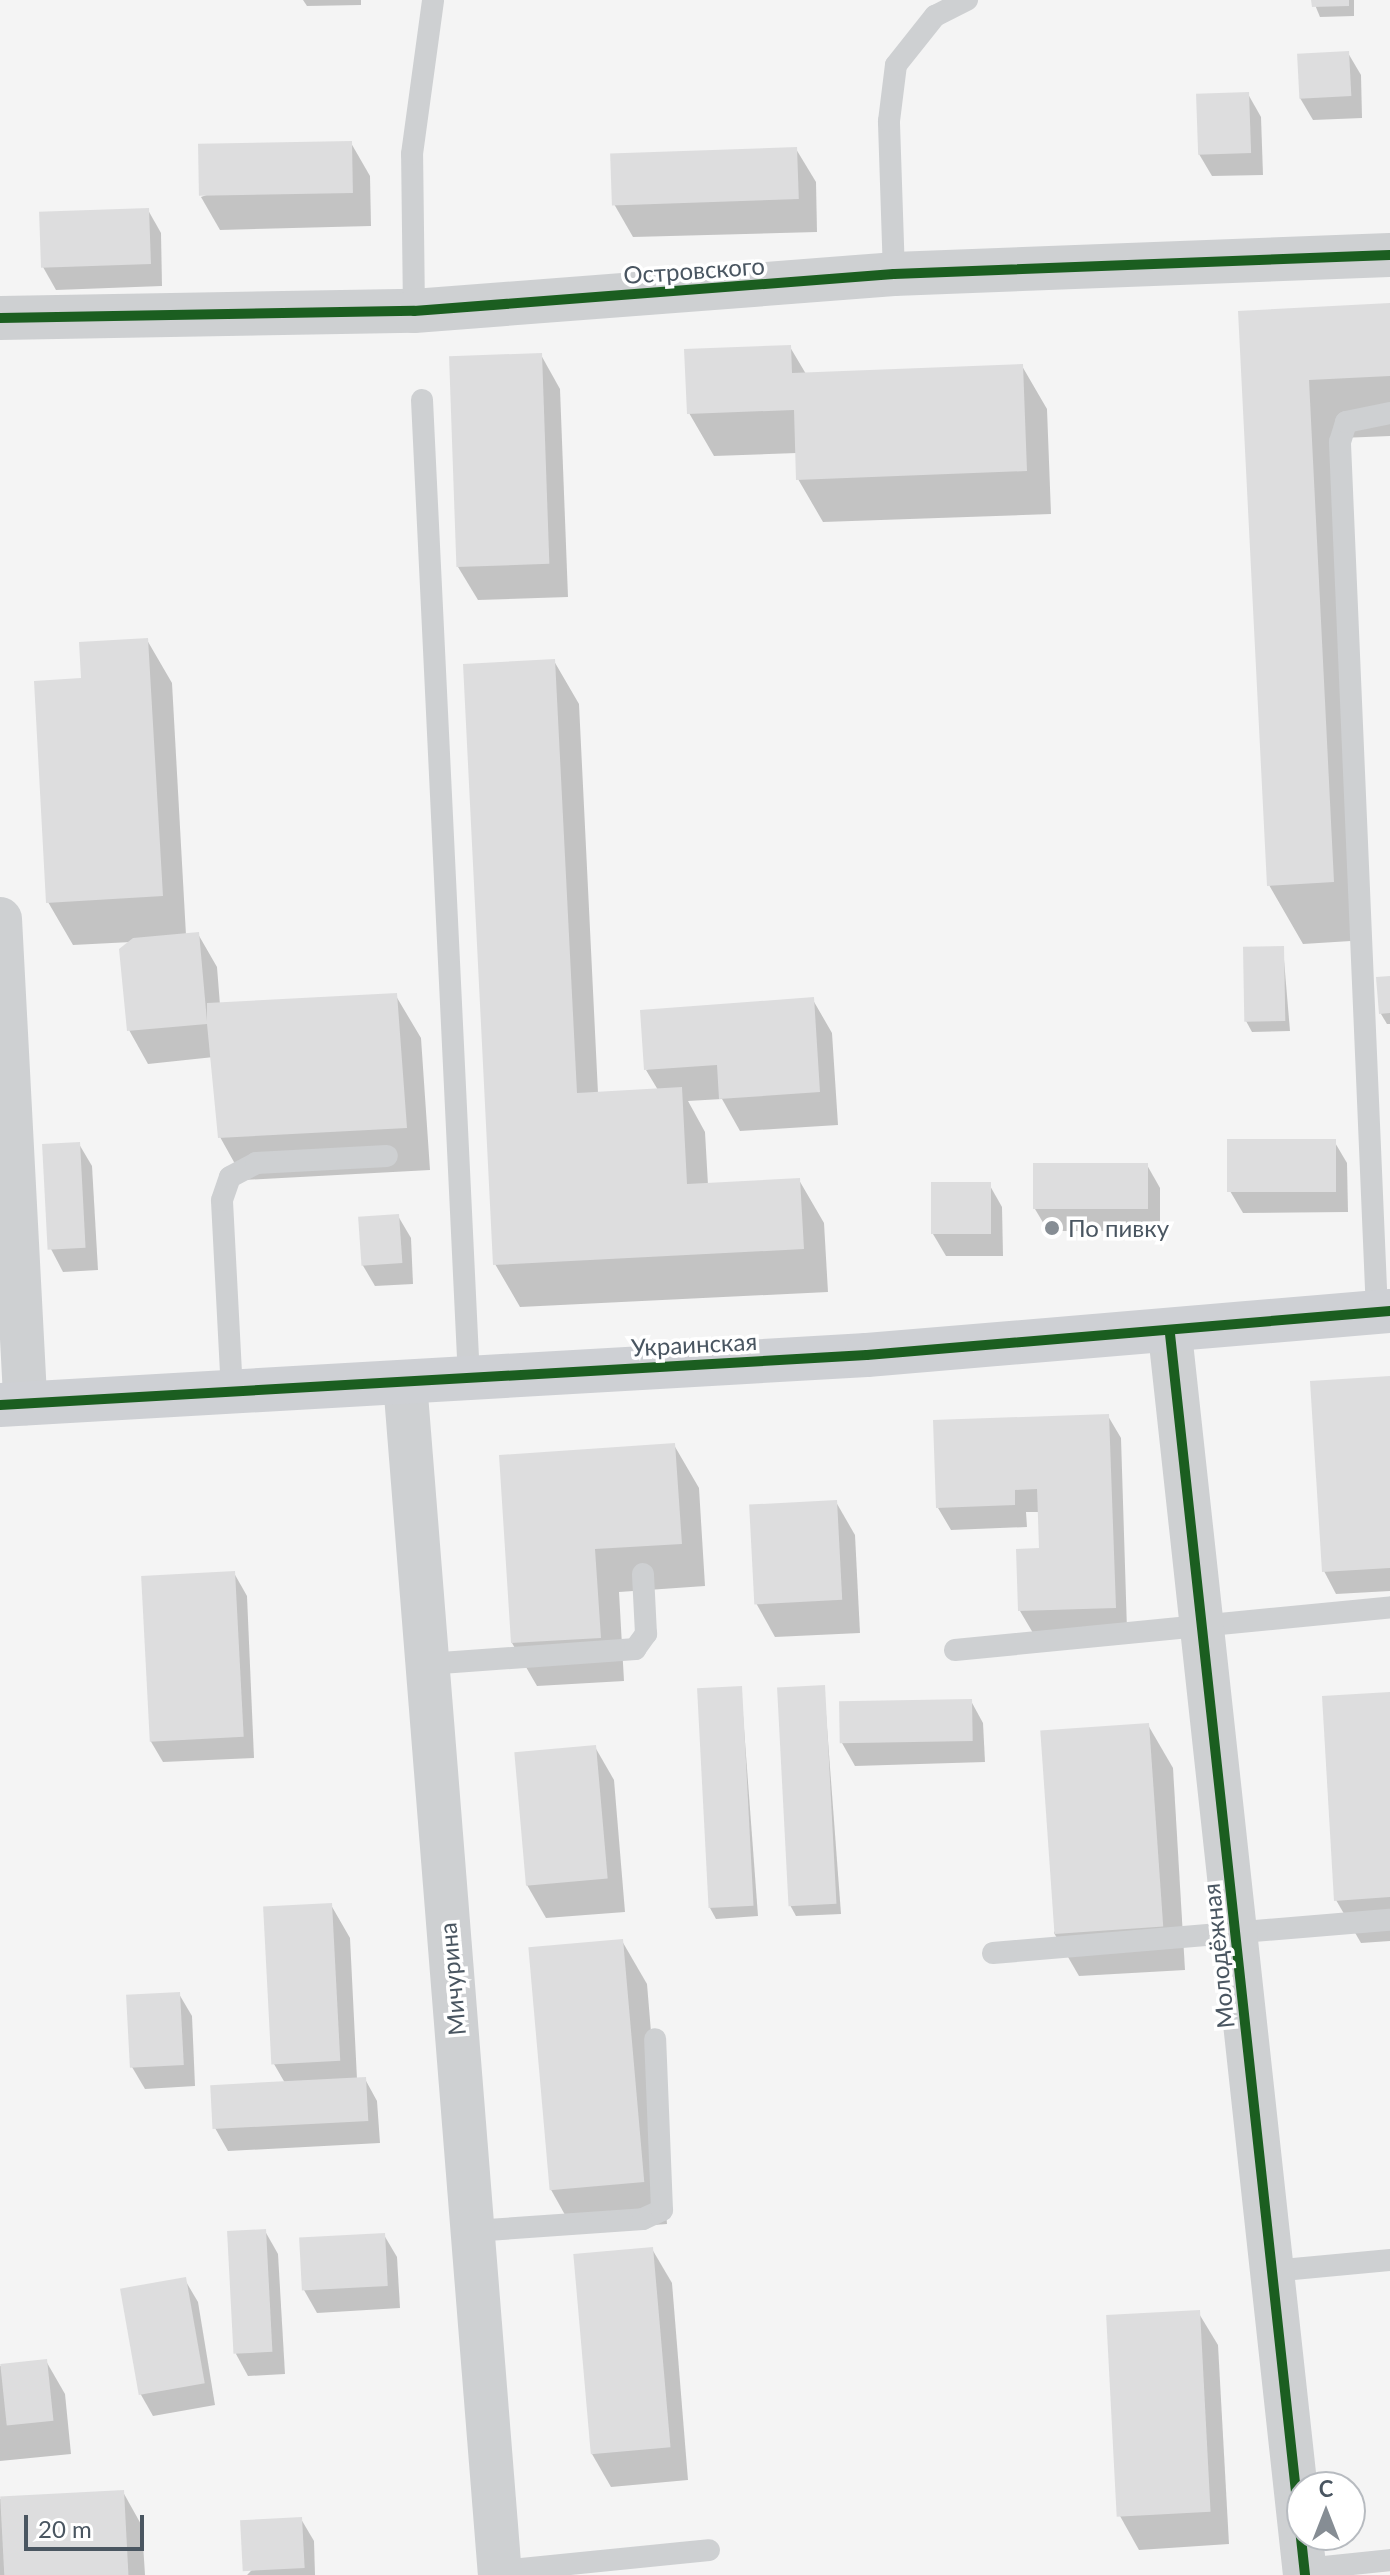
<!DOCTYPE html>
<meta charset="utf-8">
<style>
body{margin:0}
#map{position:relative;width:1390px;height:2575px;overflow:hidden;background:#f4f4f4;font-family:Lato,sans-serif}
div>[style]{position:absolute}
.shadow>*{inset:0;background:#0003}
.building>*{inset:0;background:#ddddde;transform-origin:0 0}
.lane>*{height:22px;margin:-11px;padding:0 11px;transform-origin:11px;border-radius:11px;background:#ced0d2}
.street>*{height:44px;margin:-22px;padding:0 22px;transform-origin:22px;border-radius:22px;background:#ced0d2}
.secondary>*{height:44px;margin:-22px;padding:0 22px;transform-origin:22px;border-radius:22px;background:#ced0d4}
.cycleway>*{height:10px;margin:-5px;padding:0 5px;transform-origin:5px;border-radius:5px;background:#1b5e20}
.dots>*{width:22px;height:22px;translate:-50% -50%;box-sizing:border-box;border:4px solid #fff;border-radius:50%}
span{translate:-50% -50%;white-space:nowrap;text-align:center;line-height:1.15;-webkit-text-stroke:7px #fff;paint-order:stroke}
.street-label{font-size:24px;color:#4a5661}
.poi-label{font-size:24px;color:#4a5661}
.left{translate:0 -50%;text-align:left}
.north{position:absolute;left:1286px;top:2471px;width:80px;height:80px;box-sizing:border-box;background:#fff;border:2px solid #b7bbc0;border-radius:50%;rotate:0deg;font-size:22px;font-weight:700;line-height:32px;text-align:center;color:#4a5661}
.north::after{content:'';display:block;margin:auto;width:28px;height:36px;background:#868d94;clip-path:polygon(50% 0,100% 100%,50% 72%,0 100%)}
.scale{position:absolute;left:24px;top:2515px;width:120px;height:36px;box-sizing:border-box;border:4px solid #4a5661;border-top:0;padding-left:10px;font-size:24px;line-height:28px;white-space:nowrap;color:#4a5661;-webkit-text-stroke:6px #fff;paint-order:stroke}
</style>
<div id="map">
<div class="shadow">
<div style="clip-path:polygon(303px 0,361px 0,361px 5px,307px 6px)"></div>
<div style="clip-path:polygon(1313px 0,1354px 0,1354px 16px,1320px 17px)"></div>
<div style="clip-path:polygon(1348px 53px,1361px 75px,1362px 118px,1313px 120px,1300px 98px)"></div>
<div style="clip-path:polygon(1248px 94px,1261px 117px,1263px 175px,1212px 176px,1199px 154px)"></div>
<div style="clip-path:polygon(351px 143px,370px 176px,371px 226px,220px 230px,201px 197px)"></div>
<div style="clip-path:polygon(796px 149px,816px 182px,817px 232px,633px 237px,614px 204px)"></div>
<div style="clip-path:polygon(148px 210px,161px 233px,162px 286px,56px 290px,43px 267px)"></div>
<div style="clip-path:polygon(1390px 305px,1390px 436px,1341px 438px,1367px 940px,1303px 944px,1269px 885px,1240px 312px)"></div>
<div style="clip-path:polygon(790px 347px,806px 374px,1022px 366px,1047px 409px,1051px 514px,823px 522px,798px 479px,797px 453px,714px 456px,689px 413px)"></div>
<div style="clip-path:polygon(541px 355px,560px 389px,568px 597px,478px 600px,458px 567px)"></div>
<div style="clip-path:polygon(147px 640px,172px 683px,186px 935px,198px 934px,217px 967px,220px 1005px,396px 996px,421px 1038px,430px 1170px,244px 1180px,220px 1137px,214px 1057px,148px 1064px,129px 1030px,131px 942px,73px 945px,48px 902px,83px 680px)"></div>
<div style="clip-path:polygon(554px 661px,579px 704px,598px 1093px,658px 1090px,646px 1070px,813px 1000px,832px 1033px,838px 1125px,740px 1131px,722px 1099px,688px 1101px,705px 1132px,708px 1185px,799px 1180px,824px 1223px,828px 1292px,520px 1307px,495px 1264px)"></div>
<div style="clip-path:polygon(1283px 948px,1290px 1031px,1252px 1032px,1246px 1021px)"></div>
<div style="clip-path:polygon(1390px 978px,1390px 1024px,1387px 1024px,1381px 1014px)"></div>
<div style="clip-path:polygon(1334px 1141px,1347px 1163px,1348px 1212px,1243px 1213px,1230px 1191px)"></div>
<div style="clip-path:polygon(79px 1144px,92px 1166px,98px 1270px,63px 1272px,51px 1249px)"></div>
<div style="clip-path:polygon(1147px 1165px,1160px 1188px,1160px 1231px,1048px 1231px,1035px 1209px)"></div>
<div style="clip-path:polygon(989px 1184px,1002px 1207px,1003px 1256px,946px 1256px,933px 1234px)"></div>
<div style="clip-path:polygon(398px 1216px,411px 1238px,413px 1284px,375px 1286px,362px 1264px)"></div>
<div style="clip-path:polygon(1390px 1378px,1390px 1591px,1336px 1594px,1324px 1571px)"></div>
<div style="clip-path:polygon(1108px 1416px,1121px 1438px,1127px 1630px,1033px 1633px,1020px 1611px,1041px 1550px,1039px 1512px,1026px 1512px,1027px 1527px,951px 1530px,938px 1508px)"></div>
<div style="clip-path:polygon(674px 1445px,699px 1488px,705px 1586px,619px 1592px,624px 1681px,537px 1686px,512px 1643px)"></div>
<div style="clip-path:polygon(836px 1502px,855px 1535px,860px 1633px,775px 1637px,756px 1603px)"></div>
<div style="clip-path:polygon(234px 1573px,247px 1596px,254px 1758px,163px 1762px,150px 1740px)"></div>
<div style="clip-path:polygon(824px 1687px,841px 1914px,796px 1916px,790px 1905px)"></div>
<div style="clip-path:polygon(741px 1688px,758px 1916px,716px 1919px,710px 1908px)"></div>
<div style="clip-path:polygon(1390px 1694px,1390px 1941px,1361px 1943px,1336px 1900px)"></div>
<div style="clip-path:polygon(971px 1701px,983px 1723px,985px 1762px,855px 1766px,842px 1743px)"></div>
<div style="clip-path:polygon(1148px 1725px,1173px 1768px,1185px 1970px,1079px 1976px,1054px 1933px)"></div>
<div style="clip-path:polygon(595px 1747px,614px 1780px,625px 1912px,546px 1918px,527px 1885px)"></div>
<div style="clip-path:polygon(331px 1905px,350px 1938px,357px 2079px,365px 2079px,377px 2101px,380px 2143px,228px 2151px,215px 2128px,285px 2083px,274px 2064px)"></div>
<div style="clip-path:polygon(622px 1941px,647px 1984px,667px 2224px,574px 2231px,550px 2188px)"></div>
<div style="clip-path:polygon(179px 1994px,192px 2016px,195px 2086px,145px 2089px,132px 2067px)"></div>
<div style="clip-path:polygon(265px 2231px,278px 2254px,285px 2374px,248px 2376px,236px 2354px)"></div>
<div style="clip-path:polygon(384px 2235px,397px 2257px,400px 2308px,317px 2313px,304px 2290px)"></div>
<div style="clip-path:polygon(652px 2249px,672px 2283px,688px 2480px,611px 2487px,592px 2454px)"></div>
<div style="clip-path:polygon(185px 2280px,198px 2302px,215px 2405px,153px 2416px,140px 2393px)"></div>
<div style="clip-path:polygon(1198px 2312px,1218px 2345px,1229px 2544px,1139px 2550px,1120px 2516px)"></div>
<div style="clip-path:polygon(46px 2361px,65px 2394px,71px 2454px,0 2461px,0 2366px)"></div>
<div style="clip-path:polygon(123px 2492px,142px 2526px,145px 2575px,0 2575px,0 2499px)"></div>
<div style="clip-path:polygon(301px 2519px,314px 2541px,315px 2575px,247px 2575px)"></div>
</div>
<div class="building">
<div style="clip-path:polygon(1311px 0,1349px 0,1349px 6px,1312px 7px)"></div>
<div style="left:1349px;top:51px;width:45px;height:52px;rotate:87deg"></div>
<div style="left:1249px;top:92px;width:61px;height:53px;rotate:88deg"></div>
<div style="left:352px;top:141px;width:52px;height:154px;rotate:89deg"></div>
<div style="left:797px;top:147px;width:52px;height:187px;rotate:88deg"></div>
<div style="left:149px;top:208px;width:56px;height:110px;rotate:88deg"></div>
<div style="clip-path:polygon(1390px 303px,1390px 376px,1309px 380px,1334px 882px,1267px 886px,1238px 311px)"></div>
<div style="clip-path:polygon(791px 345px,792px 373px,1023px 364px,1027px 471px,796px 480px,794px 410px,687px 414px,684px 349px)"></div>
<div style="left:542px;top:353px;width:211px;height:93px;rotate:88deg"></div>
<div style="clip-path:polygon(148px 638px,163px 896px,46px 903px,34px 681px,81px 678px,79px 642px)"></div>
<div style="clip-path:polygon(555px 659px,577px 1093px,682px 1087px,687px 1184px,800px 1178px,804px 1249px,493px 1265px,463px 664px)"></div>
<div style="clip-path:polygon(199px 932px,207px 1021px,207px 1003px,397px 993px,407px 1128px,218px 1138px,207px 1024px,127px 1031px,119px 949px,133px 938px)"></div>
<div style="left:1284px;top:946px;width:75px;height:41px;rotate:89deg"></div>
<div style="clip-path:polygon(1390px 976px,1390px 1013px,1379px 1014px,1376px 977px)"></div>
<div style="clip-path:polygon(814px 997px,820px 1092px,719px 1099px,717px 1065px,644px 1070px,640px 1010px)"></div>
<div style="left:1227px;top:1139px;width:109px;height:53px"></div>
<div style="left:80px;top:1142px;width:106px;height:38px;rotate:87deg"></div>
<div style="left:1148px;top:1163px;width:46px;height:115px;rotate:90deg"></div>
<div style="left:931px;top:1182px;width:60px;height:52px"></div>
<div style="left:399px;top:1214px;width:49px;height:41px;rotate:86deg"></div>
<div style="clip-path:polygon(1390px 1376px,1390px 1568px,1322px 1572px,1310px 1381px)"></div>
<div style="clip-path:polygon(1109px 1414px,1116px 1608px,1018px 1611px,1016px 1549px,1039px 1548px,1037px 1489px,1015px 1490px,1015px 1505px,936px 1508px,933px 1420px)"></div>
<div style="clip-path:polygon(675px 1443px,682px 1544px,595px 1549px,601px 1638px,511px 1643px,499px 1455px)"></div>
<div style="left:837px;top:1500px;width:100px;height:88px;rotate:87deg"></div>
<div style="left:235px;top:1571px;width:166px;height:94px;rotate:87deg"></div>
<div style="left:825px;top:1685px;width:219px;height:48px;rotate:87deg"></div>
<div style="left:742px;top:1686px;width:220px;height:45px;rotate:87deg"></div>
<div style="clip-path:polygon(1390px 1692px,1390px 1897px,1334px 1901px,1322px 1696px)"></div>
<div style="left:972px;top:1699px;width:42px;height:133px;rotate:89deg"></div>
<div style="left:1149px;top:1723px;width:204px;height:109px;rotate:86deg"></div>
<div style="left:596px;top:1745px;width:134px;height:82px;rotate:85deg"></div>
<div style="left:332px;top:1903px;width:158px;height:69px;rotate:87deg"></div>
<div style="left:623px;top:1939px;width:244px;height:95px;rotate:85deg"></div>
<div style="left:180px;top:1992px;width:73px;height:54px;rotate:87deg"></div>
<div style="left:366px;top:2077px;width:44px;height:156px;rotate:87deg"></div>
<div style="left:266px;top:2229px;width:123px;height:39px;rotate:87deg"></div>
<div style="left:385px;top:2233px;width:53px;height:86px;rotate:87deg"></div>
<div style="left:653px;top:2247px;width:201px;height:80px;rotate:85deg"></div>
<div style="left:186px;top:2277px;width:108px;height:67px;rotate:80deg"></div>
<div style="left:1200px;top:2310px;width:202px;height:94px;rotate:87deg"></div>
<div style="left:47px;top:2359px;width:62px;height:47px;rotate:84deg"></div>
<div style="left:124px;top:2490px;width:85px;height:124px;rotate:87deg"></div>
<div style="left:302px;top:2517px;width:51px;height:62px;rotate:87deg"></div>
</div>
<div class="lane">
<div style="left:894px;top:274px;width:153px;rotate:-91.9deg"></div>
<div style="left:889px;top:121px;width:56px;rotate:-82.9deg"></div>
<div style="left:896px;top:65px;width:63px;rotate:-51.5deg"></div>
<div style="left:935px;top:16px;width:36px;rotate:-27deg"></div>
<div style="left:414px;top:311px;width:157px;rotate:-90.7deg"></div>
<div style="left:412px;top:154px;width:155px;rotate:-82.2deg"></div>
<div style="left:422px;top:400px;width:978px;rotate:87.25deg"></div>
<div style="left:1377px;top:1312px;width:871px;rotate:-92.44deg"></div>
<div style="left:1340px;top:442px;width:21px;rotate:-73deg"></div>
<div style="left:1346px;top:422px;width:45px;rotate:-11.6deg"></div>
<div style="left:232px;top:1392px;width:192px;rotate:-93deg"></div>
<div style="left:222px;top:1200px;width:24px;rotate:-71deg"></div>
<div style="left:230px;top:1177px;width:30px;rotate:-28deg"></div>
<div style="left:256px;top:1163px;width:131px;rotate:-3.1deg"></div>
<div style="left:955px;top:1650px;width:437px;rotate:-5.6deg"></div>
<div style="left:427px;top:1664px;width:209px;rotate:-4.1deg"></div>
<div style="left:635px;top:1649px;width:19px;rotate:-54deg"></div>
<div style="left:646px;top:1634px;width:60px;rotate:-92.9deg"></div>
<div style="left:993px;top:1953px;width:398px;rotate:-4.8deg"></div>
<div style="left:473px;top:2231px;width:170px;rotate:-4deg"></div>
<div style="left:643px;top:2219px;width:21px;rotate:-25deg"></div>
<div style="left:662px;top:2210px;width:171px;rotate:-92.3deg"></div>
<div style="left:1272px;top:2271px;width:119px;rotate:-5.3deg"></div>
<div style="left:1305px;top:2569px;width:85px;rotate:-6deg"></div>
<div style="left:500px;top:2571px;width:210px;rotate:-5.7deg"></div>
</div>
<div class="street">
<div style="left:0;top:318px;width:414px;rotate:-1deg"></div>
<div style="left:414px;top:311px;width:481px;rotate:-4.4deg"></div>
<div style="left:894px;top:274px;width:496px;rotate:-2.2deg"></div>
<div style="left:0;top:919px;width:485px;rotate:87deg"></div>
<div style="left:1170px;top:1334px;width:1248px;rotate:83.79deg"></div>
<div style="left:405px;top:1382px;width:1197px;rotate:85.45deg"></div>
</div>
<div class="secondary">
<div style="left:0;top:1405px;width:868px;rotate:-3.3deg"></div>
<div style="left:867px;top:1355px;width:525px;rotate:-4.81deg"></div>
</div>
<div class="cycleway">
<div style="left:0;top:318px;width:414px;rotate:-1deg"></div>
<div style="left:414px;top:311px;width:481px;rotate:-4.4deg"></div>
<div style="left:894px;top:274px;width:496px;rotate:-2.2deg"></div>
<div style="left:1170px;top:1334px;width:1248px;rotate:83.79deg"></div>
<div style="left:0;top:1405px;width:868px;rotate:-3.3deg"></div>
<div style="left:867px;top:1355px;width:525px;rotate:-4.81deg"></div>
</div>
<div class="dots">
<div style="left:1052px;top:1228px;background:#868d94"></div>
</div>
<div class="street-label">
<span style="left:694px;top:270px;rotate:-4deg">Островского</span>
<span style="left:694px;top:1344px;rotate:-3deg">Украинская</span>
<span style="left:1218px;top:1956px;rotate:-96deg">Молодёжная</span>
<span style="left:452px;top:1979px;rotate:-95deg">Мичурина</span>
</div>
<div class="poi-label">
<span class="left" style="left:1068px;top:1228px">По пивку</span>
</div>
<div class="north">С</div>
<div class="scale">20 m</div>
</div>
